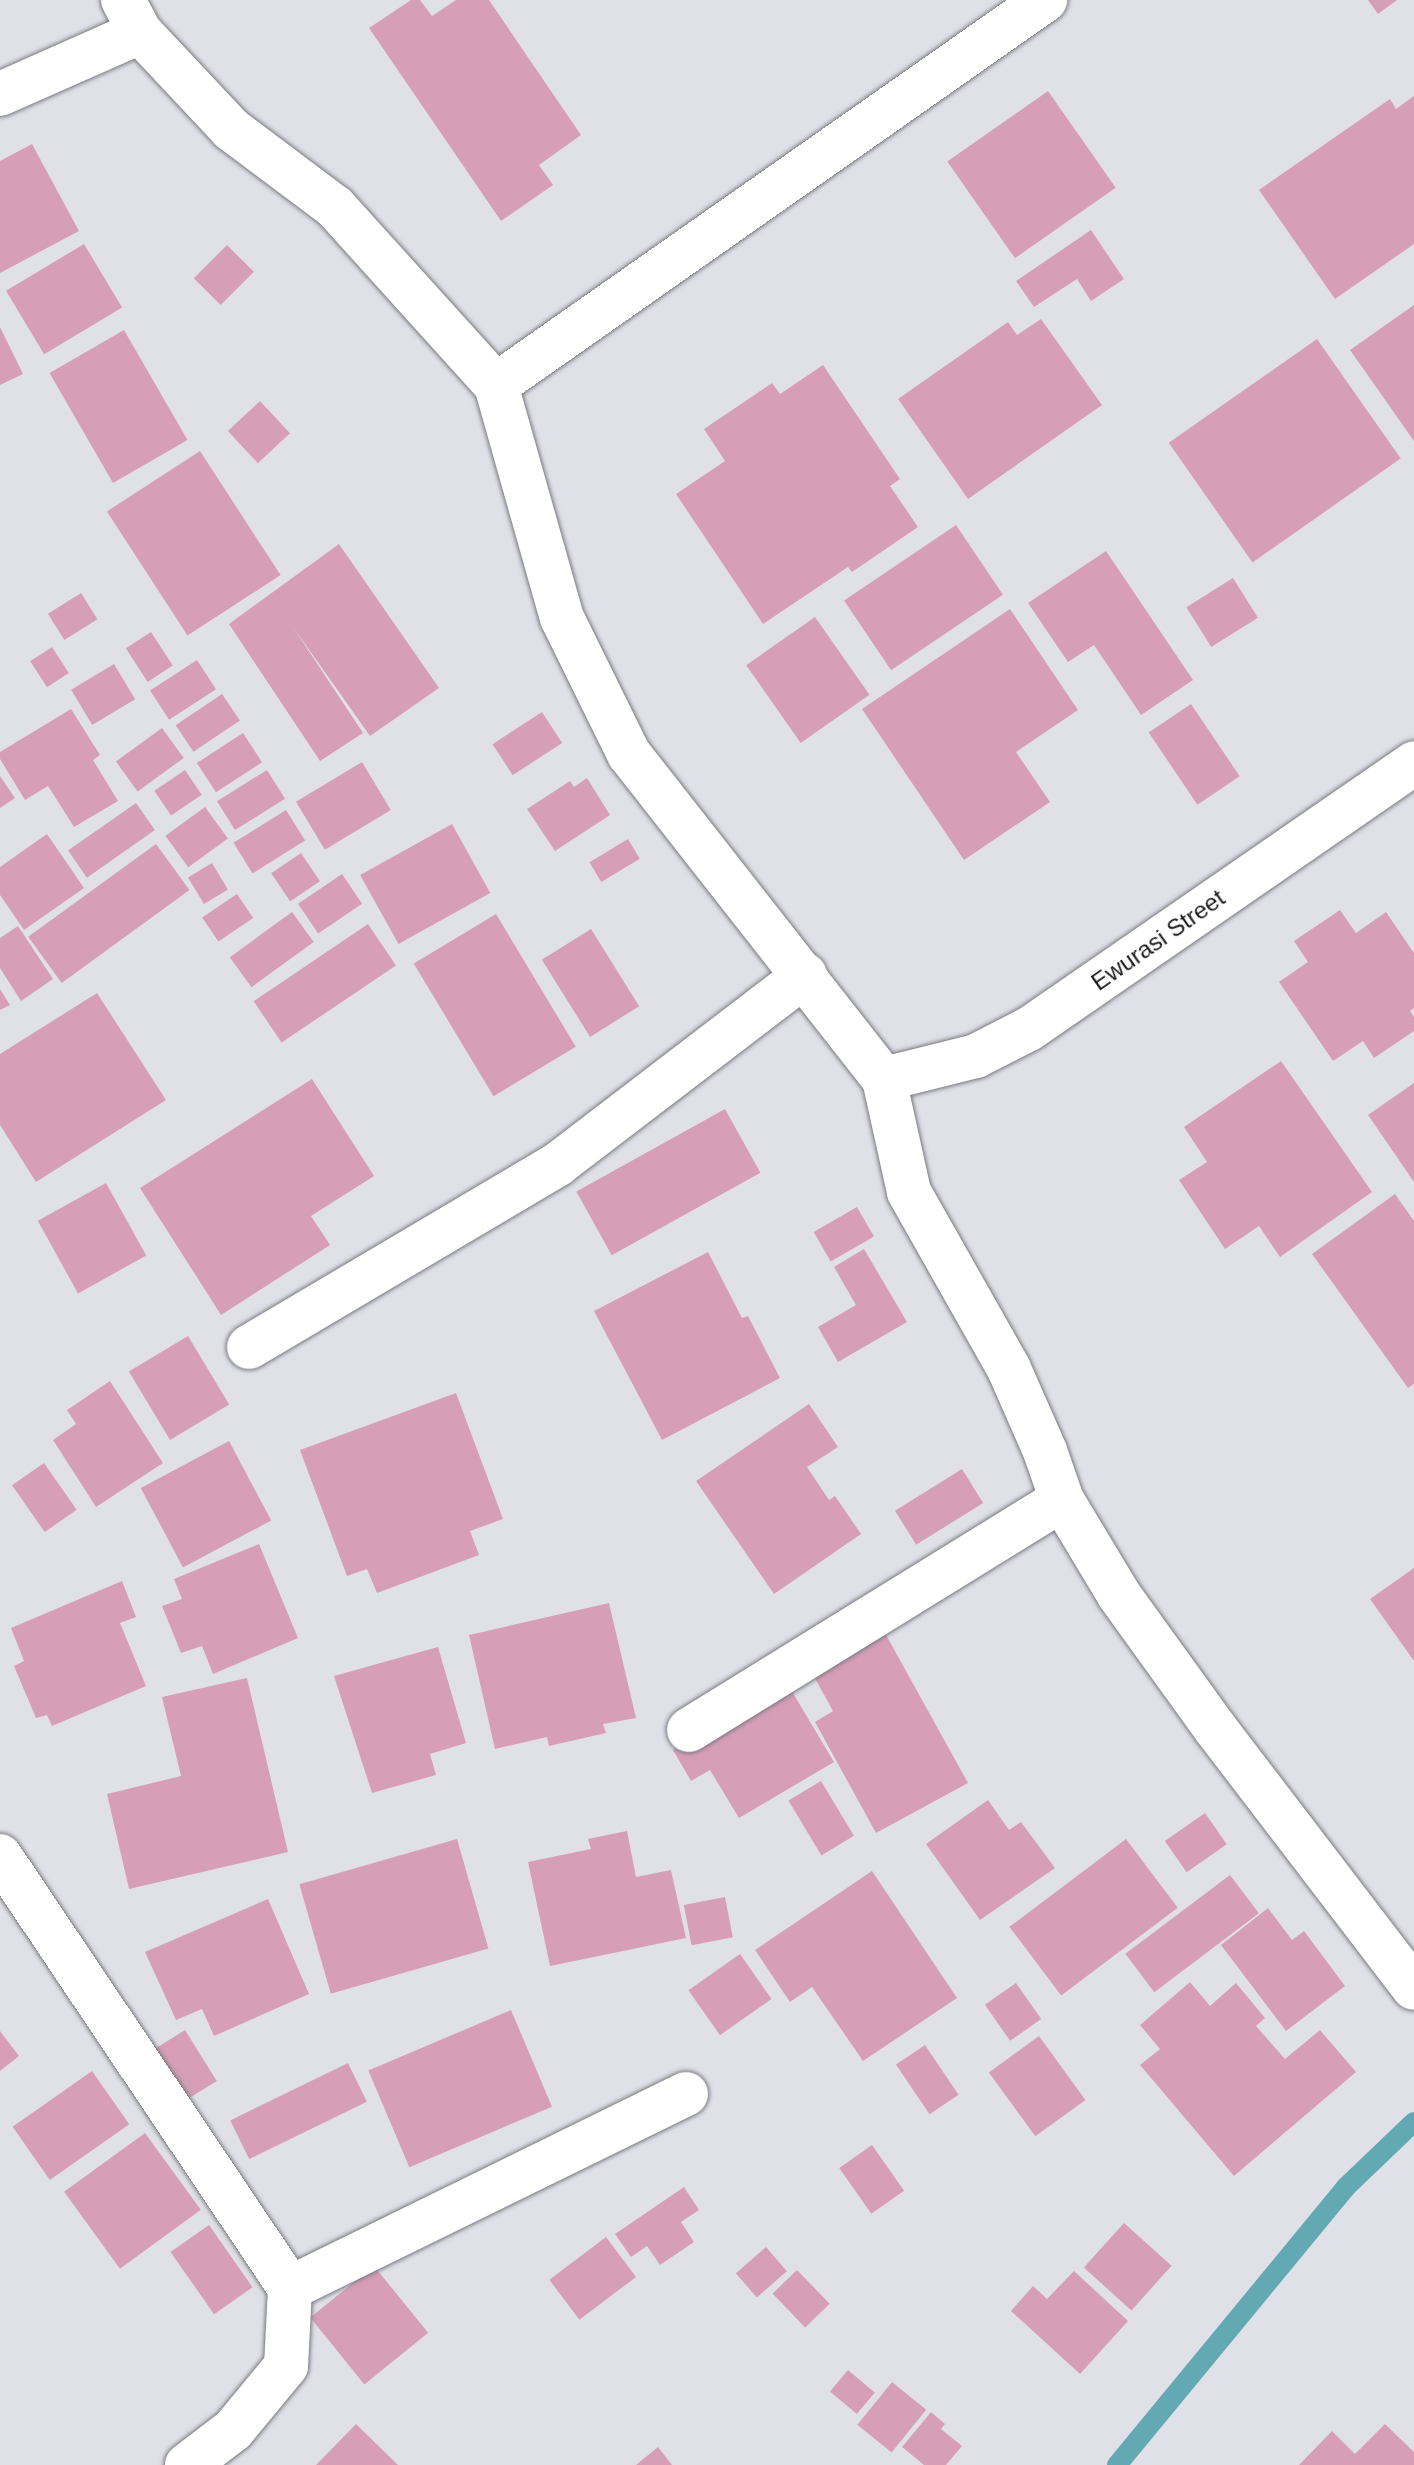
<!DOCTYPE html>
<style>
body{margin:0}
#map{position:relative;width:1414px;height:2465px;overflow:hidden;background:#e0e1e8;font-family:Helvetica,sans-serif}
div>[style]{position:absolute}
.stream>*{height:20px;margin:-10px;padding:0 10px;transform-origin:10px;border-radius:10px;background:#62a9b4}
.building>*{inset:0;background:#d79fb7;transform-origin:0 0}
.roads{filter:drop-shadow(0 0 2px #7a7a81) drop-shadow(0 0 2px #7a7a81)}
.minor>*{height:44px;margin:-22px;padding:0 22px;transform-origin:22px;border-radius:22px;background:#fff}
span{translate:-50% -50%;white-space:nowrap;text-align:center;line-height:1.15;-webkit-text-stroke:6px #fff;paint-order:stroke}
.street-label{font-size:24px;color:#1a1a1d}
</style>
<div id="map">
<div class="stream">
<div style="left:1117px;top:2465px;width:360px;rotate:-50.5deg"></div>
<div style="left:1346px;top:2187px;width:94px;rotate:-43.7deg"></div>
</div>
<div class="building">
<div style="clip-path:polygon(411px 0,420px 0,432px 16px,456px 0,489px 0,581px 135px,539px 165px,553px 185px,501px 221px,369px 28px)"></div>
<div style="clip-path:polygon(1368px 0,1397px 0,1378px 14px)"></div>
<div style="left:1048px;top:91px;width:118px;height:123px;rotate:55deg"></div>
<div style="clip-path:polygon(1414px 96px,1414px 244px,1335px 299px,1259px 190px,1390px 99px,1396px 109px)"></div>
<div style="clip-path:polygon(32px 144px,79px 231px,0 273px,0 161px)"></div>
<div style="clip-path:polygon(1091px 230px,1124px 279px,1091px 301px,1077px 279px,1034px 307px,1016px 281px)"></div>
<div style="left:84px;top:244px;width:74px;height:91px;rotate:59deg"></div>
<div style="left:227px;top:245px;width:38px;height:47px;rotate:45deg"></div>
<div style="clip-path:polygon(1414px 305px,1414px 441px,1350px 350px)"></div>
<div style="clip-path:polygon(1041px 319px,1102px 405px,968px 499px,898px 399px,1008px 322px,1017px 335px)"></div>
<div style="clip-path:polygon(0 327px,23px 374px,0 385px)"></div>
<div style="left:124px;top:330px;width:127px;height:86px;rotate:60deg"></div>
<div style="left:1317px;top:339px;width:146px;height:181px;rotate:55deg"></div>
<div style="clip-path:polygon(823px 365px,900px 479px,890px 486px,918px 527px,852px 572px,848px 567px,763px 624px,676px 494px,725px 461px,704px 429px,772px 383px,780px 394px)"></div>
<div style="left:260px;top:401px;width:44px;height:44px;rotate:47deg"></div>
<div style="left:200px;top:451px;width:148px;height:111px;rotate:57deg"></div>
<div style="left:956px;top:525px;width:84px;height:135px;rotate:56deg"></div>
<div style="clip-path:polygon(339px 544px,439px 688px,370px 736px,293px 627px,363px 733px,320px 761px,229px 624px)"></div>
<div style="clip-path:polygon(1106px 551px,1193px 680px,1141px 715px,1094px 645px,1068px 662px,1028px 603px)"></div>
<div style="left:1233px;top:578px;width:47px;height:55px;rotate:58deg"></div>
<div style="left:81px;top:593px;width:31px;height:39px;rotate:58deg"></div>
<div style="clip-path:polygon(1010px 609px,1078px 710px,1016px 752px,1050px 802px,964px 860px,862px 709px)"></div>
<div style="left:815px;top:617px;width:95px;height:84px;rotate:55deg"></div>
<div style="left:151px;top:632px;width:40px;height:30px;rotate:57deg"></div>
<div style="left:52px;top:647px;width:31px;height:26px;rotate:57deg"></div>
<div style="left:197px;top:660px;width:35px;height:56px;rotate:57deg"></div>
<div style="left:114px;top:664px;width:41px;height:50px;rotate:59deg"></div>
<div style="left:222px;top:694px;width:32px;height:56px;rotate:56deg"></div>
<div style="left:1191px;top:704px;width:87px;height:51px;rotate:56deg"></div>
<div style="clip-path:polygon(71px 709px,100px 755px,93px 760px,118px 801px,74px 827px,48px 786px,25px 800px,0 759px,0 752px)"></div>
<div style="left:542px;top:712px;width:37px;height:59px;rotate:57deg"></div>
<div style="left:162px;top:728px;width:37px;height:57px;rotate:54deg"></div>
<div style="left:243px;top:733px;width:35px;height:55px;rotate:57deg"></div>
<div style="left:362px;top:762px;width:56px;height:77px;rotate:59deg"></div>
<div style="left:185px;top:770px;width:30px;height:37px;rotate:56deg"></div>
<div style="left:267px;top:770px;width:34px;height:59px;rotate:58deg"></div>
<div style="clip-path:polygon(0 776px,15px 798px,0 808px)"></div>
<div style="clip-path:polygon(587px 778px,610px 815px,555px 851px,527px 809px,570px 781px,574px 787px)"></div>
<div style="left:136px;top:803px;width:33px;height:83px;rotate:55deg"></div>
<div style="left:205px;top:807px;width:39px;height:49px;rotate:54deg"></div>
<div style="left:286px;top:810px;width:36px;height:62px;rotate:58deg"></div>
<div style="left:452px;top:824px;width:79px;height:105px;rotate:61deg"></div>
<div style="clip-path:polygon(47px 834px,84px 888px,24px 930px,0 895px,0 867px)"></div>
<div style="left:628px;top:839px;width:23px;height:45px;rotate:59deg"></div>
<div style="left:156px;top:844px;width:57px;height:158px;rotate:54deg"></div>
<div style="left:301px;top:853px;width:34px;height:36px;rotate:56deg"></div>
<div style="left:212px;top:863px;width:31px;height:28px;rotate:59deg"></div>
<div style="left:342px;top:874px;width:36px;height:53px;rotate:56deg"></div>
<div style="left:237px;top:894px;width:29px;height:42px;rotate:56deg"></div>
<div style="clip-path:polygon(1340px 910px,1356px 933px,1386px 912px,1414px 953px,1414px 1008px,1410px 1011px,1414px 1017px,1414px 1031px,1374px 1058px,1363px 1041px,1333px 1061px,1279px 982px,1308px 962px,1294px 941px)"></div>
<div style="left:292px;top:912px;width:37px;height:77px;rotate:54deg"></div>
<div style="left:496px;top:914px;width:155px;height:96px;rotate:59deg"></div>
<div style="left:368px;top:924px;width:50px;height:138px;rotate:56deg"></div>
<div style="clip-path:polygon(18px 926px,53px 979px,21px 1001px,0 968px,0 938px)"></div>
<div style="left:591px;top:929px;width:91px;height:58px;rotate:58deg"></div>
<div style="clip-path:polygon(0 989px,10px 1005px,0 1010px)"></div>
<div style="clip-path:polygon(97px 993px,166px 1100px,36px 1182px,0 1125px,0 1054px)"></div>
<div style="clip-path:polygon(1281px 1061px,1372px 1192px,1280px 1257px,1259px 1226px,1225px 1249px,1179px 1180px,1207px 1162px,1184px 1127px)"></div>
<div style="clip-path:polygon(312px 1079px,374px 1176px,311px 1216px,330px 1245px,221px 1315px,140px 1188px)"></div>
<div style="clip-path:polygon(1414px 1083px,1414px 1182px,1368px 1115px)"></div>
<div style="left:725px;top:1109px;width:73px;height:170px;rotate:61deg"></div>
<div style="left:106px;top:1183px;width:83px;height:78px;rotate:61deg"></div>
<div style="clip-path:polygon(1395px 1194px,1414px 1221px,1414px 1384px,1408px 1388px,1312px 1254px)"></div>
<div style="left:857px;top:1207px;width:34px;height:50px;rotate:60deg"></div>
<div style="clip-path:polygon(864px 1249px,907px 1322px,838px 1362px,818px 1327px,856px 1305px,834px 1267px)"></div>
<div style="clip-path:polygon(708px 1252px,742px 1318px,748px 1316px,780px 1378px,662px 1440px,594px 1311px)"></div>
<div style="left:188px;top:1336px;width:80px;height:69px;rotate:59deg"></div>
<div style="clip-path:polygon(110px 1381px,163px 1463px,96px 1507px,53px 1440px,76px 1424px,67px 1410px)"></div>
<div style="clip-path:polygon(456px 1393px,503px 1519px,470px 1531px,479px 1555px,377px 1593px,367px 1569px,347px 1576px,300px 1450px)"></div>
<div style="clip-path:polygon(809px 1404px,838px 1447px,807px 1467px,829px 1500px,835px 1496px,861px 1534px,774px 1594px,696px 1481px)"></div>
<div style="left:229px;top:1441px;width:90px;height:100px;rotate:62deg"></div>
<div style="left:44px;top:1463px;width:57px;height:39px;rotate:55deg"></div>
<div style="left:962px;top:1469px;width:40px;height:79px;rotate:58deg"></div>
<div style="clip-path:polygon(259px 1544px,298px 1638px,213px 1674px,202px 1646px,181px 1653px,162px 1606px,182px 1599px,174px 1579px)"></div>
<div style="clip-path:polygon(1414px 1568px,1414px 1661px,1370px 1599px)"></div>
<div style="clip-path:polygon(122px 1581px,136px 1617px,120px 1623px,146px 1686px,52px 1726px,47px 1715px,36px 1718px,14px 1666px,24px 1661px,11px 1628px)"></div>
<div style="clip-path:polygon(609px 1603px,636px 1718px,603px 1724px,606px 1733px,549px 1746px,547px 1737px,495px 1749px,469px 1635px)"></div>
<div style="clip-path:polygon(885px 1633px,968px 1783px,876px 1833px,815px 1722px,833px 1711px,812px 1673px)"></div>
<div style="clip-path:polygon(438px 1647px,466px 1743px,430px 1754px,436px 1775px,372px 1793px,334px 1676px)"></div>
<div style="clip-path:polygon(247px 1678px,288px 1852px,129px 1889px,107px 1794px,181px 1776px,162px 1697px)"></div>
<div style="clip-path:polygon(787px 1683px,834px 1762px,739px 1818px,710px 1770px,691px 1781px,673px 1750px)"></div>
<div style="left:821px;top:1781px;width:64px;height:38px;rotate:59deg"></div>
<div style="clip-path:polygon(988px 1800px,1009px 1830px,1021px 1822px,1055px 1868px,980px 1920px,926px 1844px)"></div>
<div style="left:1205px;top:1813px;width:38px;height:49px;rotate:55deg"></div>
<div style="clip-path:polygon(627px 1831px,636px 1877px,671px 1870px,686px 1938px,550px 1966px,528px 1862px,591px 1849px,588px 1839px)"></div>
<div style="left:457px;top:1839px;width:114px;height:164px;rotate:74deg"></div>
<div style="left:1126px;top:1839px;width:86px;height:146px;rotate:53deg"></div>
<div style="clip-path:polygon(872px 1871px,957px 1998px,863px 2061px,812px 1987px,790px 2002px,755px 1950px)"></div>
<div style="left:1230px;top:1875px;width:48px;height:131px;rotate:53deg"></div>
<div style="left:725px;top:1897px;width:41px;height:42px;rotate:79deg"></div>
<div style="clip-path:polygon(268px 1899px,309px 1994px,214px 2036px,202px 2009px,176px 2020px,145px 1952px)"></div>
<div style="clip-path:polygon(1268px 1908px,1292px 1940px,1304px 1931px,1345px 1986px,1286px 2031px,1221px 1945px)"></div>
<div style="left:740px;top:1954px;width:55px;height:63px;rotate:55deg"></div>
<div style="clip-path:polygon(1190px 1982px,1210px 2006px,1236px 1983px,1265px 2018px,1256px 2026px,1285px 2059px,1320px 2030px,1356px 2072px,1234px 2176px,1140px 2065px,1160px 2049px,1140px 2025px)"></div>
<div style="left:1016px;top:1983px;width:44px;height:38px;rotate:55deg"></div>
<div style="left:511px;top:2010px;width:105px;height:155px;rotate:67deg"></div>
<div style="left:185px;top:2030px;width:60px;height:49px;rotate:58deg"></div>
<div style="clip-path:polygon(0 2031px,19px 2056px,0 2071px)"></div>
<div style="left:1039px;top:2036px;width:79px;height:62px;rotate:54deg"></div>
<div style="left:925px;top:2045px;width:60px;height:35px;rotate:56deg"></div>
<div style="left:348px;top:2063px;width:43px;height:131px;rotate:64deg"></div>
<div style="left:92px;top:2071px;width:65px;height:97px;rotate:55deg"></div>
<div style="left:145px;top:2133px;width:95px;height:100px;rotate:54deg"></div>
<div style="left:872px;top:2145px;width:56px;height:40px;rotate:55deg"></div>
<div style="clip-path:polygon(684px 2187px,699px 2210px,681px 2222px,694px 2242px,660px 2265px,647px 2246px,631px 2257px,615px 2234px)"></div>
<div style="left:1124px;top:2223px;width:64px;height:60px;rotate:42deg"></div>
<div style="left:209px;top:2225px;width:76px;height:47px;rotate:55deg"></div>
<div style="left:606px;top:2237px;width:50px;height:71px;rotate:53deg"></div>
<div style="left:766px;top:2247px;width:32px;height:40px;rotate:49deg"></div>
<div style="left:374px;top:2266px;width:86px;height:82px;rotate:51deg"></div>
<div style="left:797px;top:2270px;width:47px;height:34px;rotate:46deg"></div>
<div style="clip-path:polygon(1074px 2271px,1128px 2321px,1080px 2374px,1011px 2311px,1033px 2286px,1047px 2299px)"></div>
<div style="left:848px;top:2370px;width:35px;height:28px;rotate:40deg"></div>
<div style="left:892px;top:2382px;width:44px;height:55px;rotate:39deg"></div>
<div style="clip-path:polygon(931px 2412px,945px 2424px,941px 2429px,962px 2446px,946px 2465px,924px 2465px,902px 2447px)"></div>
<div style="clip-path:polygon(356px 2424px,398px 2465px,316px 2465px)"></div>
<div style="clip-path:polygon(1385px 2424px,1414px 2452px,1414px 2465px,1299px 2465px,1332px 2431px,1355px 2454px)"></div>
<div style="clip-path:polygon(658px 2447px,672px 2465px,636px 2465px)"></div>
</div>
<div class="roads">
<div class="minor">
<div style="left:123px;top:0;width:36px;rotate:62deg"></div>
<div style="left:140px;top:32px;width:133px;rotate:46.8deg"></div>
<div style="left:231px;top:129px;width:130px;rotate:36.9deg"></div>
<div style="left:335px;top:207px;width:240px;rotate:47.9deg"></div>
<div style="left:496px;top:385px;width:242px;rotate:74.2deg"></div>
<div style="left:562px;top:618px;width:152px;rotate:63.8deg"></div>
<div style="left:629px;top:754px;width:413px;rotate:51.9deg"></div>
<div style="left:884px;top:1079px;width:116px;rotate:77.5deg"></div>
<div style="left:909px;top:1192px;width:203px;rotate:60.5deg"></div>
<div style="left:1009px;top:1369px;width:90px;rotate:66.3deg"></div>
<div style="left:1045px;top:1451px;width:52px;rotate:70.9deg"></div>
<div style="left:1062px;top:1500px;width:111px;rotate:59deg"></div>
<div style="left:1119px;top:1595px;width:164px;rotate:54.2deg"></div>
<div style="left:1215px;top:1728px;width:327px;rotate:52.6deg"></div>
<div style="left:0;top:94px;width:153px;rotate:-23.9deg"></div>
<div style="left:496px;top:385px;width:671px;rotate:-35.04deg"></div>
<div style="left:884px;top:1079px;width:95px;rotate:-14deg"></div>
<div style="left:976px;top:1056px;width:59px;rotate:-27deg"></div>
<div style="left:1029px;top:1029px;width:468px;rotate:-34.6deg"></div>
<div style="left:249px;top:1347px;width:359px;rotate:-30.6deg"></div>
<div style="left:558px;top:1164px;width:311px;rotate:-37.4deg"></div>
<div style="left:689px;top:1730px;width:438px;rotate:-31.7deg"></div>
<div style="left:0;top:1856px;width:520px;rotate:56.13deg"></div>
<div style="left:290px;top:2288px;width:78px;rotate:92.9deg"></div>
<div style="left:286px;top:2366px;width:83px;rotate:129.6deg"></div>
<div style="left:233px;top:2430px;width:58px;rotate:142.7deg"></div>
<div style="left:290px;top:2288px;width:441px;rotate:-26.1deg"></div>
</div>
</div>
<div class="street-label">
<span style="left:1158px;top:940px;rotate:-35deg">Ewurasi Street</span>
</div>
</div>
